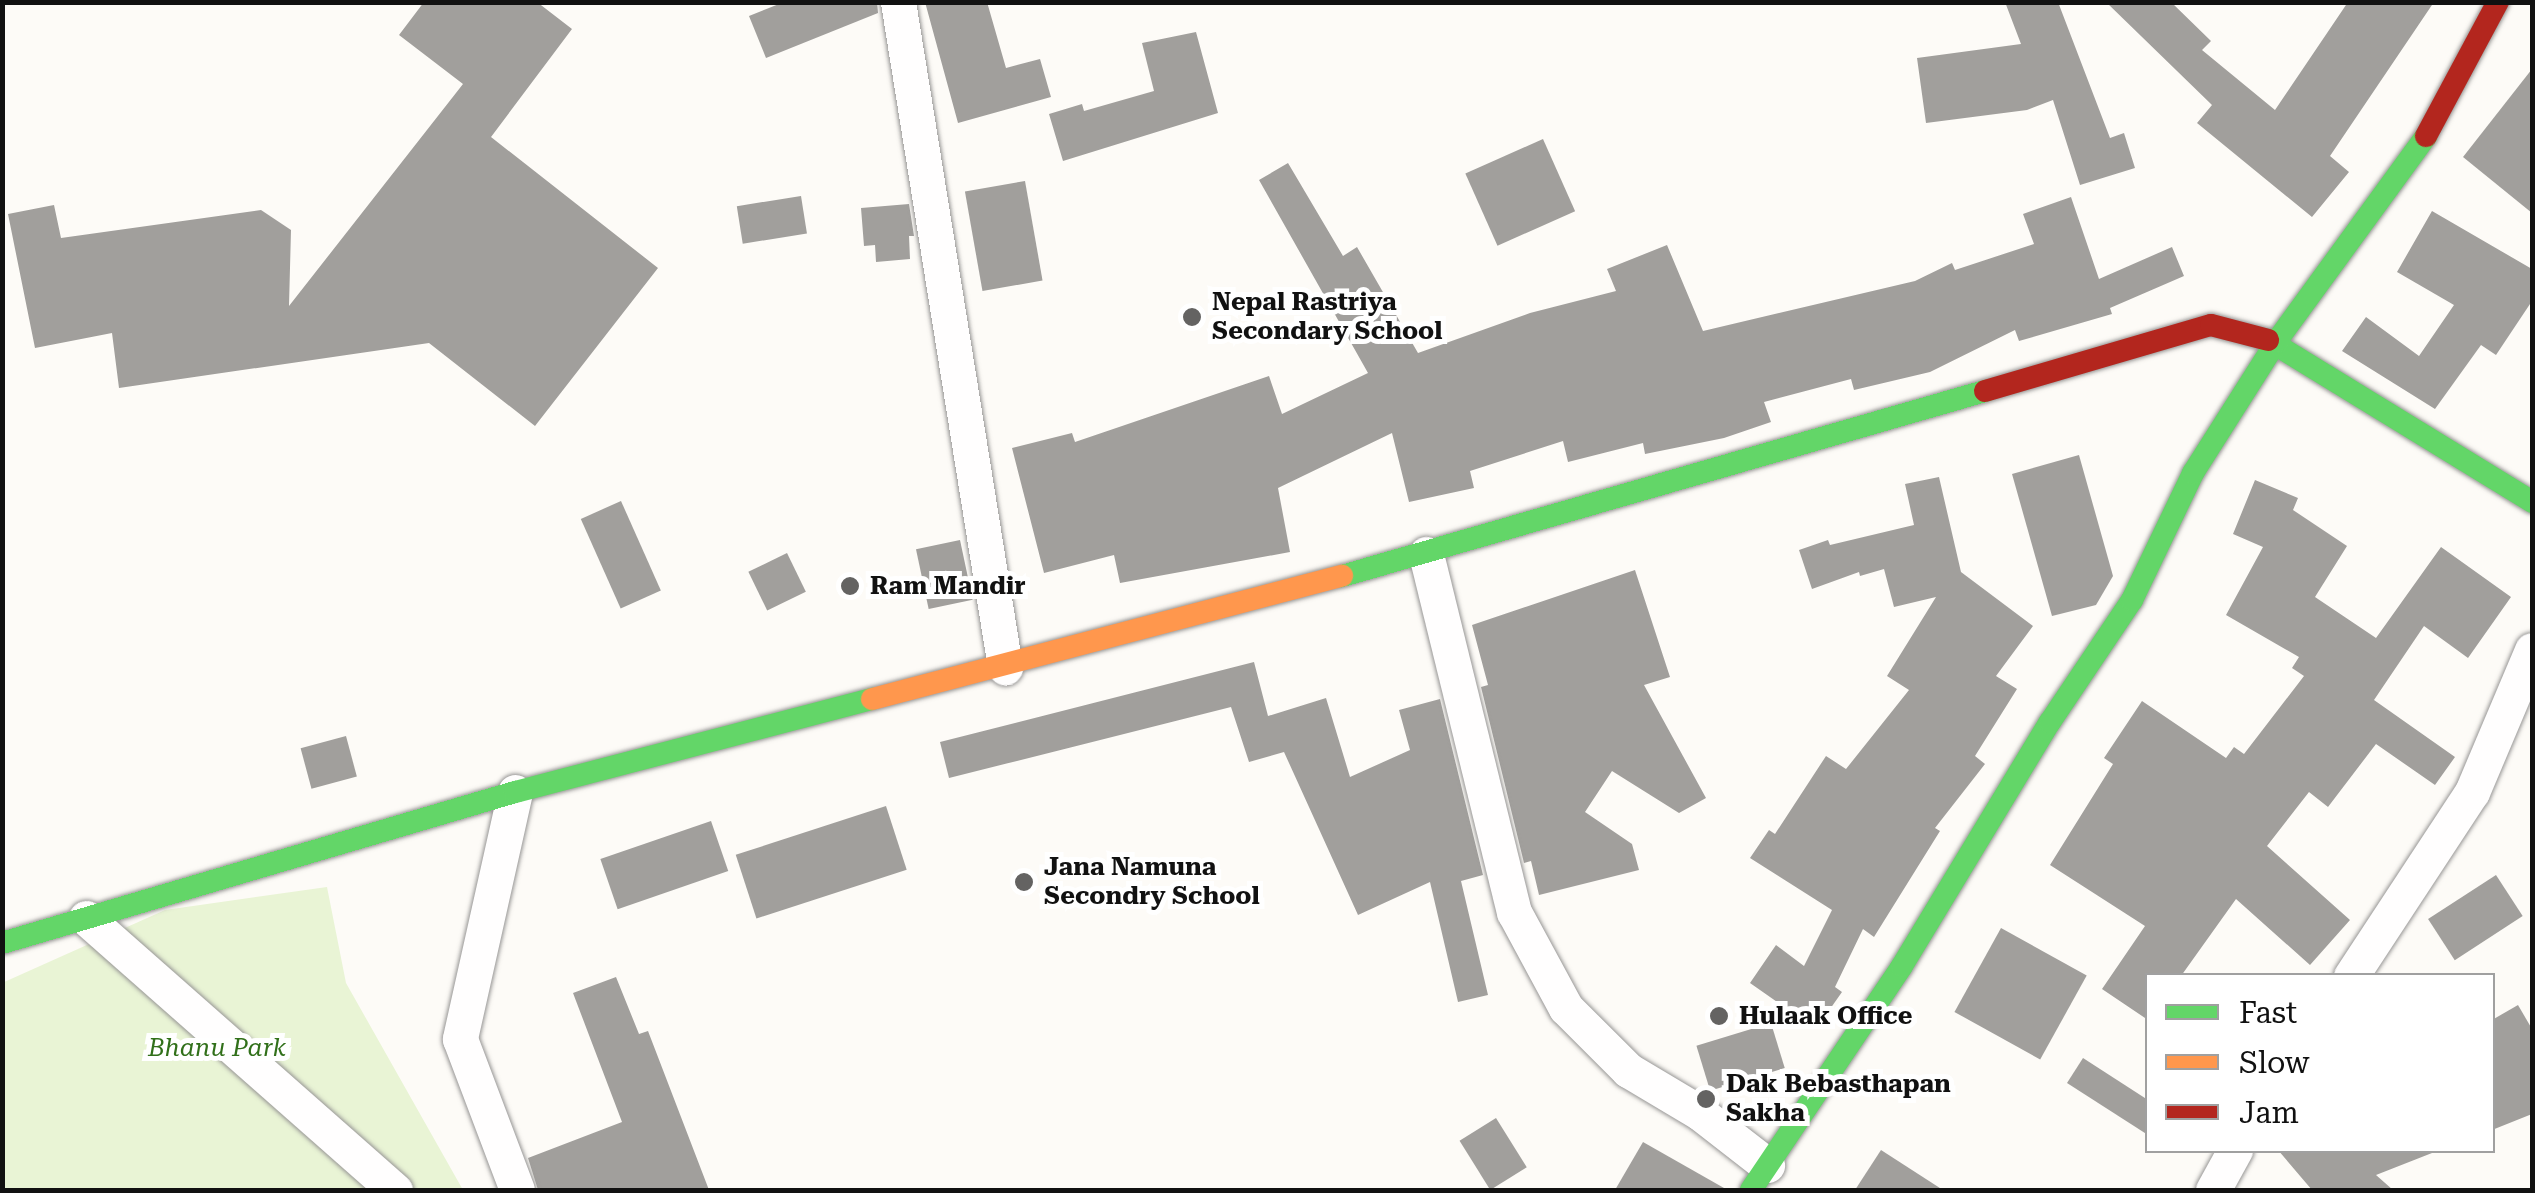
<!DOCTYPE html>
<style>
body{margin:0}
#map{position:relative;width:2535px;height:1193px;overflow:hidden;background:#fdfbf7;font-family:"Roboto Serif",serif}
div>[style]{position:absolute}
.green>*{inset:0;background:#e9f4d5}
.building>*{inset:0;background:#a19f9c;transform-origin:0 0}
.roads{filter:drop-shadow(0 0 2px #979695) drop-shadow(0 0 2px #979695)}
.street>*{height:35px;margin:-17.5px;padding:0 17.5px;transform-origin:17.5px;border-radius:17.5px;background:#fffefe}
.fast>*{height:22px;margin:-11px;padding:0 11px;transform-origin:11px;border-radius:11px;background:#63d668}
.slow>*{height:22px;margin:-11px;padding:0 11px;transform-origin:11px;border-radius:11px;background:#ff974d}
.jam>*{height:22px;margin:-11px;padding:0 11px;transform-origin:11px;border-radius:11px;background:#b3261e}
.dots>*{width:28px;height:28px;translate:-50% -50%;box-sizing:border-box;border:5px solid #fff;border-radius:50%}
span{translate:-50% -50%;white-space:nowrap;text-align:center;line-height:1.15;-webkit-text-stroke:10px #fff;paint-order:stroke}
.poi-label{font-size:25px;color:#111;font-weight:700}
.left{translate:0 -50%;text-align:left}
.park-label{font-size:25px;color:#31701a;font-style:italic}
.frame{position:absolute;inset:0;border:5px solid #111;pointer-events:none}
.legend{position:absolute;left:2145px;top:973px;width:350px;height:180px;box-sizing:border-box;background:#fff;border:2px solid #a0a0a0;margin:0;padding:12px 18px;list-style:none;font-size:30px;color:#111}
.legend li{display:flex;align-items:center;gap:20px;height:50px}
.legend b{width:50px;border:2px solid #a0a0a0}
</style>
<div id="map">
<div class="green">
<div style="clip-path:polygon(327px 887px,346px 983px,463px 1190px,3px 1190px,2px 983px,165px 910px)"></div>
</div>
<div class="building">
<div style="clip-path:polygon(424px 2px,537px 2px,572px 29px,491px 137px,658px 268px,535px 426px,429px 343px,119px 388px,112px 333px,35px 348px,8px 214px,54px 205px,61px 238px,261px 210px,291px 230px,289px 306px,463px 84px,399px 35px)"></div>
<div style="clip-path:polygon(784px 2px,877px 2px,878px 13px,766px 58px,749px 16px)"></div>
<div style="clip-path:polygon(925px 2px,987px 2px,1006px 68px,1040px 59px,1051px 97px,958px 123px)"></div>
<div style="clip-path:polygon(2005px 2px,2058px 2px,2110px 138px,2124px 133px,2135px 168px,2080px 185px,2053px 100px,2027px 110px,1926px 123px,1917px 58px,2021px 44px)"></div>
<div style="clip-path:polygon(2106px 2px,2171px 2px,2211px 41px,2202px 50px,2275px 110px,2348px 2px,2434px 2px,2330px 156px,2349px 172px,2312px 217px,2197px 123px,2212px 105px)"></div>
<div style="clip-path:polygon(1196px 32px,1218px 113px,1063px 161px,1049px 114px,1082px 104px,1084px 111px,1154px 91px,1142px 43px)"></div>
<div style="clip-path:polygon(2532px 69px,2532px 213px,2463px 157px)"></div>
<div style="left:1543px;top:139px;width:79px;height:85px;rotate:66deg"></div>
<div style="clip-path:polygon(1288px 163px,1343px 256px,1357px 247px,1418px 353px,1530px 313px,1616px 291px,1607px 269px,1667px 245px,1703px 331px,1915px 281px,1952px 263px,1955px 270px,2034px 244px,2023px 214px,2071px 197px,2099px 279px,2172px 247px,2184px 276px,2110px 308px,2112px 314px,2019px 341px,2015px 330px,1930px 372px,1854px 390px,1851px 379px,1764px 402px,1771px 422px,1724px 438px,1645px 454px,1643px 443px,1568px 462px,1563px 441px,1470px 471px,1474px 488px,1409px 502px,1392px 433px,1278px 488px,1290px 552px,1120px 583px,1114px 555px,1044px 573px,1012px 448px,1072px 433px,1075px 442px,1269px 376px,1282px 414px,1368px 373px,1259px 180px)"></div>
<div style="left:1025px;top:181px;width:101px;height:61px;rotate:80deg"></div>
<div style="left:801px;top:196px;width:38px;height:65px;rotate:81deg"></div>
<div style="clip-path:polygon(909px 204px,914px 236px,909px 236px,910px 259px,876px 262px,875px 245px,864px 246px,861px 208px)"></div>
<div style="clip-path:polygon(2432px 211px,2532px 269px,2532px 301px,2496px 355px,2481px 345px,2435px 409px,2342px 351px,2366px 317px,2419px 356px,2454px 305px,2397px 272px)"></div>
<div style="clip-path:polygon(2079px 455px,2113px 576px,2096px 605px,2052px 616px,2012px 474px)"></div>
<div style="clip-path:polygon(1939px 477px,1961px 572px,2033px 626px,1996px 676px,2017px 689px,1975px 756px,1985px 764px,1935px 828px,1940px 831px,1874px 937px,1863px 929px,1835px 987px,1842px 992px,1816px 1029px,1750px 983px,1776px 945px,1804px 966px,1832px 910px,1750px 858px,1769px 830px,1775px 834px,1826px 756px,1846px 769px,1909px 690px,1887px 676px,1936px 597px,1894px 607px,1884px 569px,1860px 576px,1859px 572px,1812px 589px,1799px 550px,1828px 540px,1830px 545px,1914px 525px,1905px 484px)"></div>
<div style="clip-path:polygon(2255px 480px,2298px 498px,2293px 510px,2347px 546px,2315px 597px,2376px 638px,2441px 547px,2511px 597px,2468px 658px,2424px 626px,2374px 700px,2455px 757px,2435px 785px,2376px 744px,2328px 807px,2309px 792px,2267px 846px,2350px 920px,2310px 965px,2236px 899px,2181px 976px,2148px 976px,2148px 1020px,2102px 989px,2145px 926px,2050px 865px,2113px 764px,2104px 758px,2142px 701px,2226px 758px,2234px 747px,2244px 754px,2304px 676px,2292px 668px,2299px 657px,2226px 615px,2263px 547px,2233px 534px)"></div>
<div style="left:621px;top:501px;width:98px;height:44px;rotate:66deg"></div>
<div style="left:960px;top:540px;width:61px;height:45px;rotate:78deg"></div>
<div style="left:787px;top:553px;width:43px;height:43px;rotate:64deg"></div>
<div style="clip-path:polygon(1635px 570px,1670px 677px,1644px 685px,1706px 798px,1679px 813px,1612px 771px,1585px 812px,1632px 844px,1639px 870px,1539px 895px,1531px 861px,1524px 863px,1481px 687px,1488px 685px,1472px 625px)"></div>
<div style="clip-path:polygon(1254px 662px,1268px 716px,1326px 698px,1350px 777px,1410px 750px,1399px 710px,1440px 699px,1483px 875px,1461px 881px,1488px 995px,1458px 1002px,1430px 882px,1358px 915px,1284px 752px,1249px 762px,1231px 707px,949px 778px,940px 742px)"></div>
<div style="left:346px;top:736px;width:42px;height:47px;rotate:75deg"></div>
<div style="left:886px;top:806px;width:67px;height:158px;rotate:72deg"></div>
<div style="left:711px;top:821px;width:53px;height:117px;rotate:71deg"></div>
<div style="left:2496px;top:875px;width:49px;height:81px;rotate:57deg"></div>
<div style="left:2001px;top:928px;width:98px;height:96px;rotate:29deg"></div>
<div style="clip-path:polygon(616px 977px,639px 1034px,648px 1031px,709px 1190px,538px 1190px,528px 1158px,622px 1122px,573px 993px)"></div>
<div style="clip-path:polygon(2518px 1005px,2532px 1029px,2532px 1114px,2492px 1130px,2492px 1020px)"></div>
<div style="left:1771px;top:1023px;width:47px;height:78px;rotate:73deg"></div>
<div style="clip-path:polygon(2083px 1058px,2148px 1100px,2148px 1135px,2067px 1083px)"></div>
<div style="left:1496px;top:1118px;width:58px;height:43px;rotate:58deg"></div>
<div style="clip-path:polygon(1643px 1142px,1724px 1188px,1724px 1190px,1615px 1190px)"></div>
<div style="clip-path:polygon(1881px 1150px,1943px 1190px,1855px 1190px)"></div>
<div style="clip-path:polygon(2278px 1150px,2432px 1150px,2432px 1153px,2376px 1175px,2393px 1190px,2312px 1190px)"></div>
</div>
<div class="roads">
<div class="street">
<div style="left:898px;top:2px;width:674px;rotate:80.86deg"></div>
<div style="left:1426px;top:554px;width:369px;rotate:76.2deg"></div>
<div style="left:1514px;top:912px;width:109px;rotate:61.6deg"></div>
<div style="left:1566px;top:1008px;width:88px;rotate:45deg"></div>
<div style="left:1628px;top:1070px;width:84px;rotate:30.8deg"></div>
<div style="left:1700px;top:1113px;width:85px;rotate:37.8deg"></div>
<div style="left:515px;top:792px;width:253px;rotate:102.6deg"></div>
<div style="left:460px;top:1039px;width:161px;rotate:69.3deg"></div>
<div style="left:86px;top:918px;width:412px;rotate:41.4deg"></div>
<div style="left:2351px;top:976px;width:220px;rotate:-56.7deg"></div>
<div style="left:2472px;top:792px;width:154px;rotate:-67.1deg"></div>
<div style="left:2213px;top:1190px;width:46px;rotate:-61.2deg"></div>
</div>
<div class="fast">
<div style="left:2268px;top:340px;width:310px;rotate:31.5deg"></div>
<div style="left:1342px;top:576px;width:669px;rotate:-16.05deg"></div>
<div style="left:2px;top:943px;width:535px;rotate:-16.4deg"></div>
<div style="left:515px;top:792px;width:369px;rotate:-14.6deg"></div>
<div style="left:1751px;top:1190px;width:270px;rotate:-56deg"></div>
<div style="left:1902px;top:966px;width:285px;rotate:-58.8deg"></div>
<div style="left:2050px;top:722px;width:147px;rotate:-56.1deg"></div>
<div style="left:2132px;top:600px;width:141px;rotate:-64.3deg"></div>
<div style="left:2193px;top:473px;width:155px;rotate:-57.6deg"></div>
<div style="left:2276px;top:342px;width:255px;rotate:-53.9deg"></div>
</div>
<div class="slow">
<div style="left:872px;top:699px;width:486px;rotate:-14.7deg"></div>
</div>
<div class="jam">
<div style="left:2426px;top:136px;width:152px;rotate:-61.8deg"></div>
<div style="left:1985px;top:391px;width:235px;rotate:-16.3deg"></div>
<div style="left:2211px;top:325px;width:59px;rotate:14.7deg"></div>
</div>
</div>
<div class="dots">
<div style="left:1192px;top:317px;background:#646362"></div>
<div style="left:850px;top:586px;background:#646362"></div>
<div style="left:1024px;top:882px;background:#646362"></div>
<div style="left:1719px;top:1016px;background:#646362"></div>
<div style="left:1706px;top:1099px;background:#646362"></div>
</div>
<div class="poi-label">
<span class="left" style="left:1212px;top:317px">Nepal Rastriya<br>Secondary School</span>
<span class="left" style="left:870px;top:586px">Ram Mandir</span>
<span class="left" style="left:1044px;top:882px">Jana Namuna<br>Secondry School</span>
<span class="left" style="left:1739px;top:1016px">Hulaak Office</span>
<span class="left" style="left:1726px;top:1099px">Dak Bebasthapan<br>Sakha</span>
</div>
<div class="park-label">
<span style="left:217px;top:1048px">Bhanu Park</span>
</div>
<div class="frame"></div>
<ul class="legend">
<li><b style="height:12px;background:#63d668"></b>Fast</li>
<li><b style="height:12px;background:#ff974d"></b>Slow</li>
<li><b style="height:12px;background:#b3261e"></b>Jam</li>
</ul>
</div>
